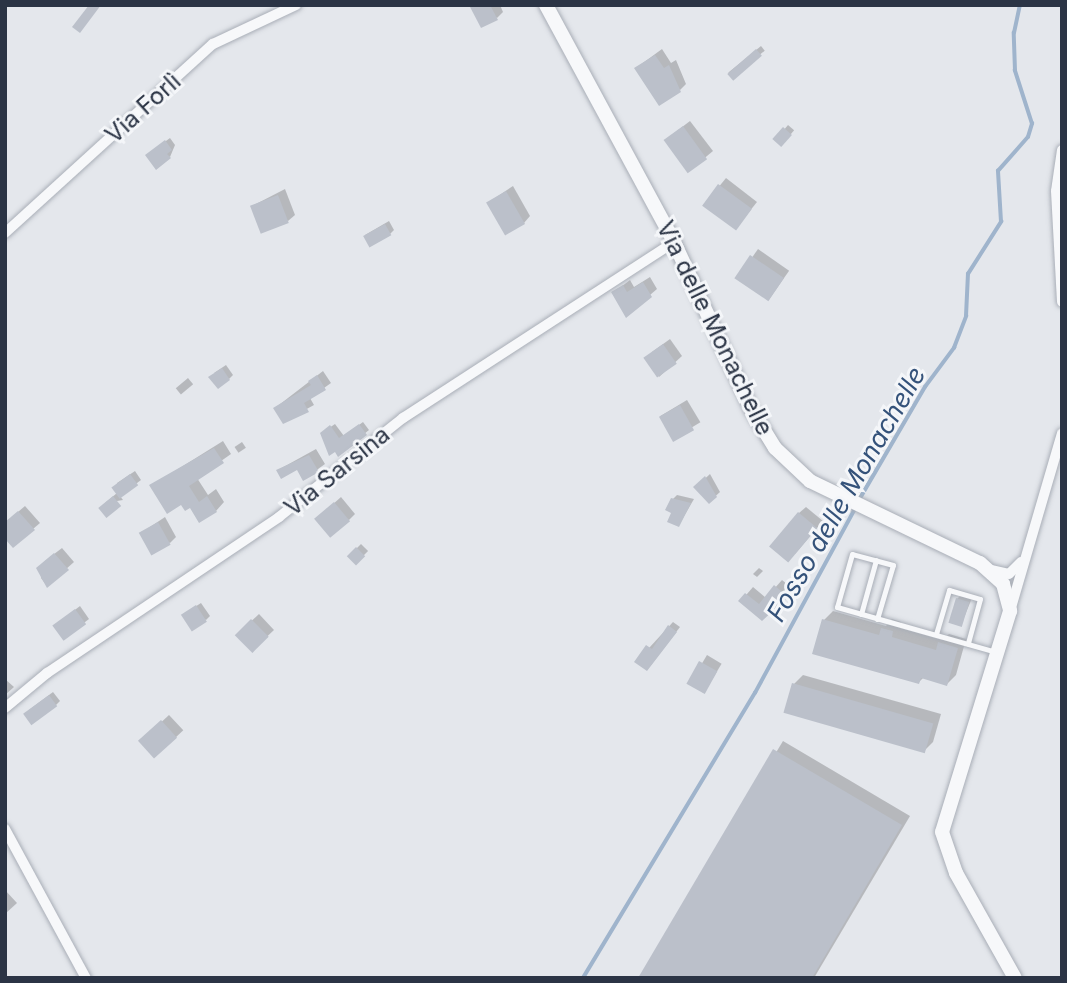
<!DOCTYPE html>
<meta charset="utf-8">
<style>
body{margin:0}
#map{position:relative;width:1067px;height:983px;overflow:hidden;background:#e4e7ec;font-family:Inter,sans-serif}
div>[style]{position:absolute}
.shadow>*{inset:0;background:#0003;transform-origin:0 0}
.stream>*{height:3.5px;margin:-1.75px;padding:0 1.75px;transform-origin:1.75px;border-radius:1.75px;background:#9fb4cc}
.building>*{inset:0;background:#bbc0ca;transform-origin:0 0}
.roads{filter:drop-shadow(0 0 2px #a9aeb7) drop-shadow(0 0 2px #a9aeb7)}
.service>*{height:5px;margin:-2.5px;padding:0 2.5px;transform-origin:2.5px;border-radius:2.5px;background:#f7f8fa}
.minor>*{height:10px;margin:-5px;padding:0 5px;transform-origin:5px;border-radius:5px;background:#f7f8fa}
.tertiary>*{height:14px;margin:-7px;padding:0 7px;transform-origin:7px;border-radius:7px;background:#f7f8fa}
span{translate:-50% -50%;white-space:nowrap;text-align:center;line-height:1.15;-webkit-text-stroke:6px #f4f6f9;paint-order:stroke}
.street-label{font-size:24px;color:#2b3445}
.water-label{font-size:26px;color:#34527a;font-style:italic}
.frame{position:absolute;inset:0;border:7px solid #2b3445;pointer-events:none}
</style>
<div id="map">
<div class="shadow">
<div style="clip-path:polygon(471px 5px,500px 5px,503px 12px,497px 18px)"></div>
<div style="left:761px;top:46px;width:6px;height:42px;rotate:51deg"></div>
<div style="clip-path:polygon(662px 49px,671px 63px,676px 60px,686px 84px,680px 90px,636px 68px)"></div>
<div style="clip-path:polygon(690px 121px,713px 151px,689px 171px,673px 134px)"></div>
<div style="left:788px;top:125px;width:8px;height:19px;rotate:40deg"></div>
<div style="clip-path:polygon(170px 138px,175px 145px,170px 157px,151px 152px)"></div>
<div style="clip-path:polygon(726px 178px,757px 202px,741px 222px,704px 205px)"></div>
<div style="clip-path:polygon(513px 186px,530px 216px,524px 223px,489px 202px)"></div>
<div style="clip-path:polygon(285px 189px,295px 215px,288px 221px,252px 206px)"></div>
<div style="clip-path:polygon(389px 221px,394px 230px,390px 234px,365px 235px)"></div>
<div style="left:758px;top:249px;width:38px;height:36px;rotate:35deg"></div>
<div style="clip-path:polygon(650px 277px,657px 289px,650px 295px,613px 293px,630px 280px,634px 287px)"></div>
<div style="clip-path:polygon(670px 339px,682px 356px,659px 377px,652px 352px)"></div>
<div style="clip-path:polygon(226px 365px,233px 375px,229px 379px,214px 373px)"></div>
<div style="clip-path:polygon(323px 371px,331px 383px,310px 398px,314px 405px,283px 422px,275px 408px)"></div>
<div style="left:188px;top:378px;width:8px;height:16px;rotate:50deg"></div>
<div style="left:687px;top:400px;width:26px;height:31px;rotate:59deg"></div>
<div style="clip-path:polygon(363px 422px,369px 430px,338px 455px,323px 432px,335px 424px,344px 436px)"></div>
<div style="clip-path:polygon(223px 441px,231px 454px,197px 478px,208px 495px,216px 489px,224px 502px,216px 511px,190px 506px,151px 486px)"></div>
<div style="left:242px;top:442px;width:7px;height:9px;rotate:56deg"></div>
<div style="clip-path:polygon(316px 449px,325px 464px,304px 479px,297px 468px,278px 470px)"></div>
<div style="clip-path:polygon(135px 471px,141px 480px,120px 496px,123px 500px,105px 503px,117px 493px,117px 483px)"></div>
<div style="clip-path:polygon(710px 474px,720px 492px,709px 502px,696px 487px)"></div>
<div style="clip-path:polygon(677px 495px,694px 499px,679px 525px,673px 499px)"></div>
<div style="clip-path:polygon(341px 497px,355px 514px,349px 520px,323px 513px)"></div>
<div style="clip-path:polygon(25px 506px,40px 523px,33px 529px,5px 523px)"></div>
<div style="clip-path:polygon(806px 507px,823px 521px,795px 554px,799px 513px)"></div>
<div style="clip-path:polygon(165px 517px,176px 537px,170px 543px,141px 533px)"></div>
<div style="left:361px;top:544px;width:10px;height:17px;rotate:45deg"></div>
<div style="clip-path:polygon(62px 548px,74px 562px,47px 586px,41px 578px,45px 561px)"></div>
<div style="clip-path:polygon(759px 568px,763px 571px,757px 577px,753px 574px)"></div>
<div style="clip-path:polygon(782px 580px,793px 589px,762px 619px,741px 601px,753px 587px,766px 598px)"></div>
<div style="clip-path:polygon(961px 595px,972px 598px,961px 625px,957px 599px)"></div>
<div style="clip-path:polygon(201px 603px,210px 616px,206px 620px,187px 612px)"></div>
<div style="clip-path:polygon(80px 606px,89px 619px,64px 638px,59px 622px)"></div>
<div style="clip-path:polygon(833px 611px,886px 626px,892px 619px,901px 622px,900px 628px,942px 640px,949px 634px,966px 639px,956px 675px,947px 684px,924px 677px,919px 682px,824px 620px)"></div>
<div style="left:259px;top:614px;width:22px;height:30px;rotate:47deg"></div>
<div style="clip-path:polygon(673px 622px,680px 627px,651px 665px,637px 661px)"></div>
<div style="left:707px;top:655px;width:17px;height:34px;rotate:31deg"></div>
<div style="clip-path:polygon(803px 675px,941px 714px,933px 742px,924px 751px,794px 684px)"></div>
<div style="clip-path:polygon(5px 679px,14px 687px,5px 695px)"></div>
<div style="clip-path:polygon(53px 692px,60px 701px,56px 705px,29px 710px)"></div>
<div style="left:169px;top:715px;width:21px;height:39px;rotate:47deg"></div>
<div style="clip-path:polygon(783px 741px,910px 816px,814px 978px,640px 978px)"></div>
<div style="clip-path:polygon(5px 890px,17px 903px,5px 914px)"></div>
</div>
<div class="stream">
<div style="left:859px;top:500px;width:131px;rotate:-59.7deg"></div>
<div style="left:925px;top:387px;width:49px;rotate:-53.4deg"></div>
<div style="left:954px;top:348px;width:34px;rotate:-69deg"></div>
<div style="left:966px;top:316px;width:42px;rotate:-87.3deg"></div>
<div style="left:968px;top:274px;width:62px;rotate:-57.6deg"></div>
<div style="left:1001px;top:222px;width:51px;rotate:-93.4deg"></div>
<div style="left:998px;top:171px;width:45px;rotate:-48.6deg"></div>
<div style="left:1028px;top:137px;width:14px;rotate:-73deg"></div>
<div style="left:1032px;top:124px;width:56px;rotate:-107.8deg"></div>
<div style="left:1015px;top:71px;width:38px;rotate:-92deg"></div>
<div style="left:1014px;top:33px;width:29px;rotate:-78deg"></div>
<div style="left:583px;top:978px;width:333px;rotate:-58.9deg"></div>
<div style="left:755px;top:693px;width:212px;rotate:-61.5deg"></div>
</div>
<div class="building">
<div style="clip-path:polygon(89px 5px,101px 5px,80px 33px,72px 27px)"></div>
<div style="clip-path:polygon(469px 5px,490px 5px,498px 20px,481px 28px)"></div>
<div style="left:756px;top:49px;width:9px;height:38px;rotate:49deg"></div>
<div style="clip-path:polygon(655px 55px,664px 68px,669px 65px,681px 92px,659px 106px,634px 68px)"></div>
<div style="left:683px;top:126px;width:41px;height:24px;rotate:54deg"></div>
<div style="left:783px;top:127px;width:12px;height:16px;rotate:42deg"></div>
<div style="clip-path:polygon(165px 140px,172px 150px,167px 154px,171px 158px,156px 170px,145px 155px)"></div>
<div style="left:718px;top:184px;width:42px;height:27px;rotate:36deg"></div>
<div style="left:506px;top:191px;width:38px;height:23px;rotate:60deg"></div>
<div style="left:278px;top:195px;width:30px;height:30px;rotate:69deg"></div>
<div style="left:385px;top:224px;width:13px;height:25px;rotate:61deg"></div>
<div style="left:750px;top:255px;width:41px;height:28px;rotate:34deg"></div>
<div style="clip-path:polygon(643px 282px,652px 297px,626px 318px,611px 292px,623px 285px,627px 292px)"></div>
<div style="left:663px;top:344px;width:24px;height:24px;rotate:55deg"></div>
<div style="clip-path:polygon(222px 368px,230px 380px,218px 389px,208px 377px)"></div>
<div style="clip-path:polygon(317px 375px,326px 390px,304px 403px,309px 412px,283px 424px,273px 408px,311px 385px,308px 381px)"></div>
<div style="left:680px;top:405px;width:29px;height:24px;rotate:61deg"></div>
<div style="clip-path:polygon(359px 424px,367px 435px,338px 457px,335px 452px,329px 456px,320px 433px,330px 425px,339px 438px)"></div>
<div style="clip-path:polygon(214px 448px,224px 463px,189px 486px,199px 502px,207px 496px,217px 512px,199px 523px,190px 508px,185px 511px,181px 505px,167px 514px,149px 485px)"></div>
<div style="clip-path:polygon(309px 455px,319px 472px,303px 481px,297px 470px,281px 479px,276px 470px)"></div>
<div style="left:130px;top:474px;width:14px;height:23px;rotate:54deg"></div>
<div style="clip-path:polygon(705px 476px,717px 497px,709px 504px,693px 487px)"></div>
<div style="left:113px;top:496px;width:13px;height:19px;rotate:51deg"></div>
<div style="clip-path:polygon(671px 498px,691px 503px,679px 527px,667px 522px,671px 513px,665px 510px)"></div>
<div style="left:334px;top:502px;width:25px;height:26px;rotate:50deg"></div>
<div style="clip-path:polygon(18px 511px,35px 530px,13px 548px,5px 539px,5px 522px)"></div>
<div style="left:798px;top:512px;width:25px;height:45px;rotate:40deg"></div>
<div style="left:158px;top:522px;width:26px;height:22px;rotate:61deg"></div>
<div style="left:356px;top:547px;width:13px;height:13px;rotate:45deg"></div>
<div style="clip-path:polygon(54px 553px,69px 570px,47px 588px,36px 568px)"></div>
<div style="clip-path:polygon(774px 585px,788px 597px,762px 621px,738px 601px,745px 593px,759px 604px)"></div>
<div style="left:956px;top:598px;width:14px;height:26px;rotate:17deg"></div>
<div style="left:196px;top:605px;width:20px;height:18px;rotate:57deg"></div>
<div style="left:75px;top:609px;width:19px;height:28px;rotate:54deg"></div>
<div style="left:251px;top:619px;width:25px;height:23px;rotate:45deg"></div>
<div style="clip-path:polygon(822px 619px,879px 635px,881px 628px,893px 631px,892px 637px,936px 650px,938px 642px,958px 648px,947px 686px,921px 678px,919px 684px,812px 654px)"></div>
<div style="clip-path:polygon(668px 625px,677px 632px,647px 671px,634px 662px,646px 645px,652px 649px)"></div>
<div style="left:699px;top:661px;width:21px;height:26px;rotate:29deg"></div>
<div style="left:792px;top:683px;width:147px;height:31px;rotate:16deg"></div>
<div style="left:49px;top:695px;width:14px;height:32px;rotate:54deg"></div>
<div style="left:161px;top:720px;width:24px;height:31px;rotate:48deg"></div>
<div style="clip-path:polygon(773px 749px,902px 825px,812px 978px,638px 978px)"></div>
</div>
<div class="roads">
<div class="service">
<div style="left:861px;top:614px;width:56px;rotate:-74.5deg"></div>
<div style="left:877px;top:619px;width:56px;rotate:-73.5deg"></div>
<div style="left:893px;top:565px;width:42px;rotate:-165deg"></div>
<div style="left:852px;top:554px;width:55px;rotate:105.8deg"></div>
<div style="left:837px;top:607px;width:165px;rotate:15.8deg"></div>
<div style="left:936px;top:634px;width:46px;rotate:-73.5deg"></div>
<div style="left:949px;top:590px;width:32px;rotate:16deg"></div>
<div style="left:980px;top:599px;width:46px;rotate:105.3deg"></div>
</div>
<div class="minor">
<div style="left:1062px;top:150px;width:41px;rotate:98.3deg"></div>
<div style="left:1056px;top:191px;width:111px;rotate:86.9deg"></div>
<div style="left:5px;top:233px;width:281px;rotate:-42.3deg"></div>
<div style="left:213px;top:44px;width:92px;rotate:-25.2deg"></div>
<div style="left:992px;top:570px;width:17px;rotate:13deg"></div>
<div style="left:1009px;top:574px;width:17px;rotate:-45deg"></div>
<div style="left:1010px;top:611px;width:185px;rotate:-73.7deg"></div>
<div style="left:5px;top:708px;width:55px;rotate:-39.8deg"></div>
<div style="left:47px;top:673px;width:280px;rotate:-33.9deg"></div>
<div style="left:279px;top:517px;width:159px;rotate:-38.6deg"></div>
<div style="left:403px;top:418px;width:323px;rotate:-33deg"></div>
<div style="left:5px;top:829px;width:170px;rotate:61.5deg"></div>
</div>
<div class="tertiary">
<div style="left:546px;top:5px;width:269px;rotate:61.6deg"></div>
<div style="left:674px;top:242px;width:184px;rotate:65.2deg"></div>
<div style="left:751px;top:409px;width:46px;rotate:58.4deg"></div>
<div style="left:775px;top:448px;width:48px;rotate:43.3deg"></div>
<div style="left:810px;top:481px;width:189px;rotate:25.8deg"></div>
<div style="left:980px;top:563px;width:31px;rotate:42deg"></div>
<div style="left:1003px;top:584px;width:28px;rotate:75deg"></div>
<div style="left:1010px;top:611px;width:231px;rotate:107.1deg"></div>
<div style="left:942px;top:832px;width:43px;rotate:71.1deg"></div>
<div style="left:956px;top:873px;width:120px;rotate:60.7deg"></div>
</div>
</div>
<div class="street-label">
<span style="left:143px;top:108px;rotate:-42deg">Via Forlì</span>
<span style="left:715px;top:328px;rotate:64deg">Via delle Monachelle</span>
<span style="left:337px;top:471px;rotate:-39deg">Via Sarsina</span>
</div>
<div class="water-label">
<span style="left:846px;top:494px;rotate:-60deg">Fosso delle Monachelle</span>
</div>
<div class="frame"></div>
</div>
